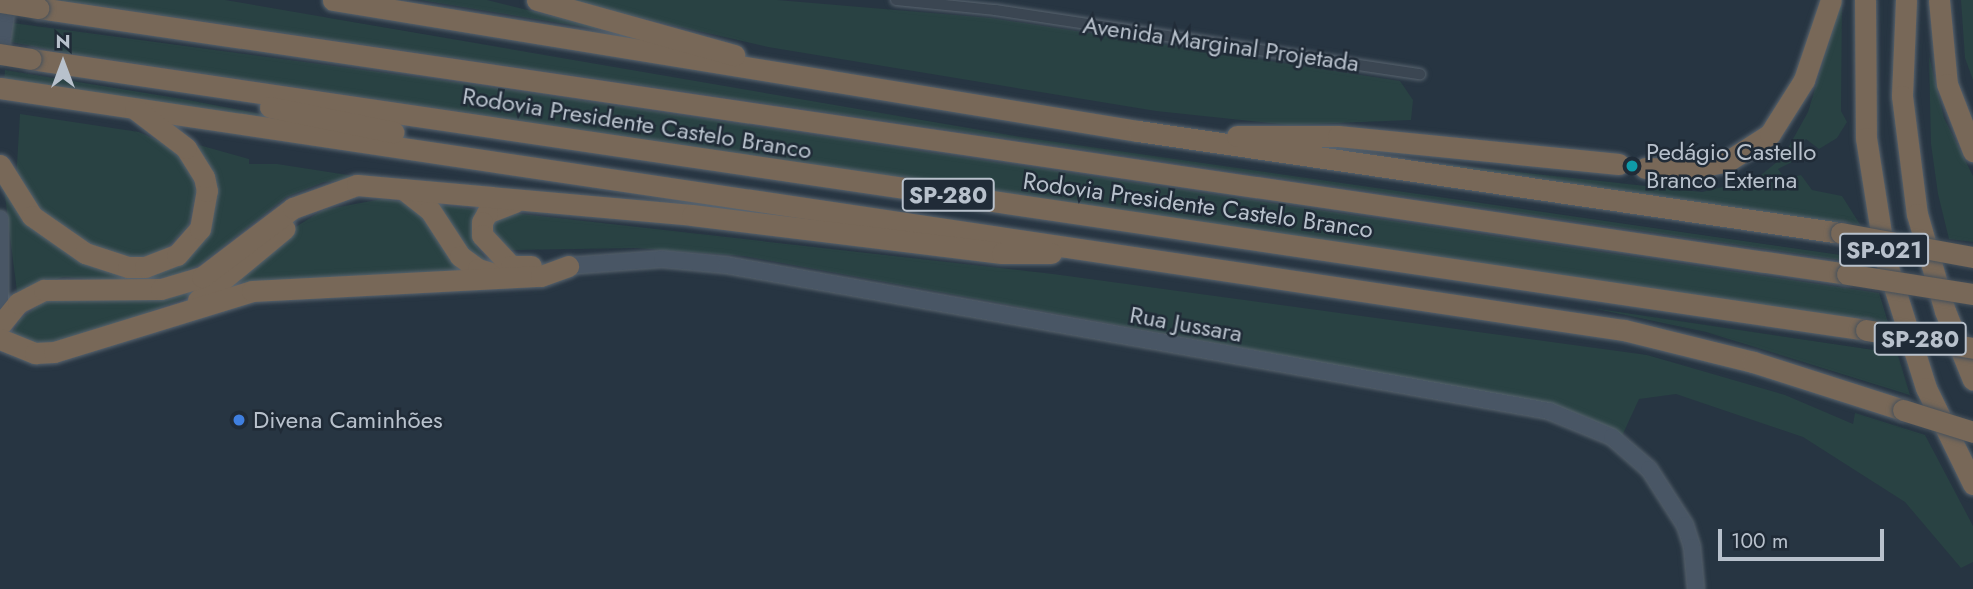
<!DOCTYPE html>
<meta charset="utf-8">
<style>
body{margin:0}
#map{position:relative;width:1973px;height:589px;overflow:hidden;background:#273542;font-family:Jost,sans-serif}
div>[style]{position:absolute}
.green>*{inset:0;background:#294243}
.roads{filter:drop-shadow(0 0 2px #59646f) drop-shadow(0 0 2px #59646f)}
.street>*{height:10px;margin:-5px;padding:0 5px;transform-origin:5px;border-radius:5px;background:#3b4652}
.secondary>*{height:16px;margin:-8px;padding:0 8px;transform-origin:8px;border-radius:8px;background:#495665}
.highway>*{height:21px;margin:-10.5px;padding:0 10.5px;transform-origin:10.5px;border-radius:10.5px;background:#786858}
.bridges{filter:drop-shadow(0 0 2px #46515c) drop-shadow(0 0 2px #46515c)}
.highway-bridge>*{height:21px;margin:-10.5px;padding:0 10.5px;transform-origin:10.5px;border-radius:10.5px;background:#786858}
.dots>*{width:19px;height:19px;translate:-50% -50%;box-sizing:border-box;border:4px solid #202b37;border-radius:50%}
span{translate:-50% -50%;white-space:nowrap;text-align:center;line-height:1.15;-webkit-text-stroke:5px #202b37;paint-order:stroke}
.shield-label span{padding:2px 5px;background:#202b37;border:2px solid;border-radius:5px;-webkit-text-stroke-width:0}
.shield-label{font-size:23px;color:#b8c1cc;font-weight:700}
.street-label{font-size:24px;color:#b8c1cc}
.poi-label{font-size:24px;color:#b8c1cc}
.left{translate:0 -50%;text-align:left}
.north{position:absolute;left:28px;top:28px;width:70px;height:70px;-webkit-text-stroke:5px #202b37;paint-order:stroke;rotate:0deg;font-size:19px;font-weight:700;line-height:28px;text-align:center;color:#b8c1cc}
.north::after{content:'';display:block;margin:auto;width:24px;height:32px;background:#b8c1cc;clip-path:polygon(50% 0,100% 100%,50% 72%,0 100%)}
.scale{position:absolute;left:1718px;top:529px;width:166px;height:32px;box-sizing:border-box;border:4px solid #b8c1cc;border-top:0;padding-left:9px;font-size:21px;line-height:24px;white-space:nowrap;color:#b8c1cc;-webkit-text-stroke:5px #202b37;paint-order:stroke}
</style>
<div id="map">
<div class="green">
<div style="clip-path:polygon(57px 0,225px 0,1015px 136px,1841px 255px,1841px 260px)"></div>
<div style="clip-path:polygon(420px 0,487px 0,597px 27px,596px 29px)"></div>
<div style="clip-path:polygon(563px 0,777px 0,991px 18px,1400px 81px,1413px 100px,1411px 120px,1289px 125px,1156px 111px,768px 47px)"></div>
<div style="clip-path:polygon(1842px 0,1841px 111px,1847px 122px,1837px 138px,1819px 149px,1806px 139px,1797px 148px,1802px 157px,1778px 169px,1785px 179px,1801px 175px,1812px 190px,1842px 196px,1861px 226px,1423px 162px,1702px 192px,1756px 179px,1783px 157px,1808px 112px)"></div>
<div style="clip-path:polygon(1961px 0,1973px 0,1973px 80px,1965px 58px)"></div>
<div style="clip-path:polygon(13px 23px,469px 84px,1879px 293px,1910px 395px,1706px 332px,1592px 308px,1874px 350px,1871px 322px,72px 54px,11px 42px)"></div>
<div style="clip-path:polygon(1929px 56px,1944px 118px,1973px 176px,1973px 242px,1949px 239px,1938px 194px,1931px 144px)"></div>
<div style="clip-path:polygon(5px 70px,188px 100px,351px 131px,4px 81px)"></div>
<div style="clip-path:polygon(20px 114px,139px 132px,159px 141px,180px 156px,192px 174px,196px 192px,188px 226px,162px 252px,144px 258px,120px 258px,92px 250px,49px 221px,16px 181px)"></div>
<div style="clip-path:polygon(199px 145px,249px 159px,249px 164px,277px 164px,367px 178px,324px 182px,286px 197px,202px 263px,179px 275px,130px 282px,63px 277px,17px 292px,4px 188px,122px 271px,201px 236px)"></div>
<div style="clip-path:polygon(382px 199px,406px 202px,420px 211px,462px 270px,237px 283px,294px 228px,323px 210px)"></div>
<div style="clip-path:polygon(435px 204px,479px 210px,473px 240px,486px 261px,467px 256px)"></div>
<div style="clip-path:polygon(513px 213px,1053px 274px,1647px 355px,1785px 395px,1853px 424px,1855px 413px,1925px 435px,1973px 526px,1973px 562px,1961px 568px,1905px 502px,1803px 437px,1676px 394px,1639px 399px,1621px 438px,1589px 418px,1552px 405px,744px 256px,636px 248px,510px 250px,502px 248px,489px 227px,494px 219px)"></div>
<div style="clip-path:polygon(194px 287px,201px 292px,79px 339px,39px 346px,10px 338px,20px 319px,49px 298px,150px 299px)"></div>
</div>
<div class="roads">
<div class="street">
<div style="left:896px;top:0;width:100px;rotate:5.8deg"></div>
<div style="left:995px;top:10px;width:430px;rotate:8.6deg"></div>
</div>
<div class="secondary">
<div style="left:0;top:56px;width:57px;rotate:-81.9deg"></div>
<div style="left:0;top:219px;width:106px;rotate:90deg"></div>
<div style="left:568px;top:266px;width:94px;rotate:-4.3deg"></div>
<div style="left:662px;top:259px;width:64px;rotate:5.4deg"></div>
<div style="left:726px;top:265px;width:836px;rotate:10.06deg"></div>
<div style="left:1549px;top:411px;width:68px;rotate:22.4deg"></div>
<div style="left:1612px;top:437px;width:49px;rotate:40.9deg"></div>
<div style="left:1649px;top:469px;width:67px;rotate:57.3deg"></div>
<div style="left:1685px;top:525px;width:23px;rotate:72deg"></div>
<div style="left:1692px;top:547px;width:42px;rotate:84.6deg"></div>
</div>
<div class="highway">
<div style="left:333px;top:0;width:816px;rotate:9.24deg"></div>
<div style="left:1138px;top:131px;width:710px;rotate:8.26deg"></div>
<div style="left:537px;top:0;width:205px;rotate:15.6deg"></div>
<div style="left:1865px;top:0;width:138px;rotate:89.6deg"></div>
<div style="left:1866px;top:138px;width:121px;rotate:81deg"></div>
<div style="left:1885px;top:258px;width:136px;rotate:72.5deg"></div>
<div style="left:1926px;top:388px;width:107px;rotate:63.9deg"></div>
<div style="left:1906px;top:0;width:96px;rotate:92.4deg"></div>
<div style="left:1902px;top:96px;width:119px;rotate:82.8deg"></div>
<div style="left:1917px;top:214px;width:101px;rotate:73.9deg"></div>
<div style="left:1945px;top:311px;width:74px;rotate:67.9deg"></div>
<div style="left:1939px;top:0;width:84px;rotate:84.6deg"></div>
<div style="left:1947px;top:84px;width:72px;rotate:68.8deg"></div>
<div style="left:39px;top:8px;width:1827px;rotate:8.37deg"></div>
<div style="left:31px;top:59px;width:1855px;rotate:8.4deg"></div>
<div style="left:0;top:88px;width:1642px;rotate:8.48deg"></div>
<div style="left:1624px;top:330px;width:133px;rotate:13.9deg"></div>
<div style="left:1753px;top:362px;width:157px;rotate:17.7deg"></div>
<div style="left:270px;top:107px;width:126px;rotate:11.5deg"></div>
<div style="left:1237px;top:136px;width:101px"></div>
<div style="left:1338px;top:136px;width:282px;rotate:5.7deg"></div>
<div style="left:0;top:165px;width:60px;rotate:57.9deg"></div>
<div style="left:32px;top:216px;width:65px;rotate:34.9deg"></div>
<div style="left:85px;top:253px;width:45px;rotate:18deg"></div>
<div style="left:128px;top:267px;width:17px"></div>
<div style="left:145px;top:267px;width:34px;rotate:-21deg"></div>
<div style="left:177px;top:255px;width:35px;rotate:-49deg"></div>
<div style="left:200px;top:229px;width:39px;rotate:-80deg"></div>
<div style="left:207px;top:191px;width:14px;rotate:-102deg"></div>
<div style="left:204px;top:177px;width:34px;rotate:-122deg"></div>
<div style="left:186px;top:148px;width:64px;rotate:-142.6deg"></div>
<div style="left:1645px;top:168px;width:45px;rotate:1.3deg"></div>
<div style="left:1690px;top:169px;width:39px;rotate:-12deg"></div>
<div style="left:1728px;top:161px;width:50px;rotate:-32.7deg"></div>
<div style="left:1770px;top:134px;width:64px;rotate:-57.8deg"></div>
<div style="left:1804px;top:80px;width:84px;rotate:-71.4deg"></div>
<div style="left:403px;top:189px;width:34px;rotate:38deg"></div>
<div style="left:430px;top:210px;width:55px;rotate:56.9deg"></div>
<div style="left:460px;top:256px;width:22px;rotate:36deg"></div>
<div style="left:478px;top:269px;width:21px;rotate:17deg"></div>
<div style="left:515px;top:202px;width:30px;rotate:159deg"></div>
<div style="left:487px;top:213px;width:10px;rotate:119deg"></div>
<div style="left:482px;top:222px;width:13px;rotate:90deg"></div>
<div style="left:482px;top:235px;width:42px;rotate:46.9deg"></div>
<div style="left:511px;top:266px;width:20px"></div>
<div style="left:198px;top:300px;width:112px;rotate:-39.5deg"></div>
<div style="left:1px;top:324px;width:27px;rotate:-51deg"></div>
<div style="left:18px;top:303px;width:29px;rotate:-27deg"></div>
<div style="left:44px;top:290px;width:117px;rotate:-0.5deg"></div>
<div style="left:161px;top:289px;width:43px;rotate:-16.3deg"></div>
<div style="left:202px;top:277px;width:114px;rotate:-37.2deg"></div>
<div style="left:293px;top:208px;width:68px;rotate:-19.8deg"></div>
<div style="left:357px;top:185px;width:336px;rotate:5.1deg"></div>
<div style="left:692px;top:215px;width:312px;rotate:7deg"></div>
<div style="left:1002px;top:253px;width:49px"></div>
<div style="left:0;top:339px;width:38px;rotate:22deg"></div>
<div style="left:35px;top:353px;width:19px;rotate:-3deg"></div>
<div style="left:54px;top:352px;width:207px;rotate:-17.1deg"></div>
<div style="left:252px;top:291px;width:289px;rotate:-3deg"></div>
<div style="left:541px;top:276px;width:29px;rotate:-20deg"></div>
</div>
</div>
<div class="bridges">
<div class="highway-bridge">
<div style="left:0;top:2px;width:39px;rotate:9deg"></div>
<div style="left:0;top:54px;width:31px;rotate:9deg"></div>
<div style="left:1841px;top:233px;width:134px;rotate:10.3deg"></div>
<div style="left:1847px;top:274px;width:128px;rotate:9deg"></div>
<div style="left:1866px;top:330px;width:109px;rotate:9.5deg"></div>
<div style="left:1903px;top:410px;width:73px;rotate:17.4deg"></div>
</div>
</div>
<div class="dots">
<div style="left:1632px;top:166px;background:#0f9aa8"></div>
<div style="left:239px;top:420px;background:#3f7fe0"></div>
</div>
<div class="shield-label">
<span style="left:948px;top:195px">SP-280</span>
<span style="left:1884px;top:250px">SP-021</span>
<span style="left:1920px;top:339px">SP-280</span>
</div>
<div class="street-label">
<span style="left:1221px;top:44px;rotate:8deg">Avenida Marginal Projetada</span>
<span style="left:637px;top:123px;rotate:9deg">Rodovia Presidente Castelo Branco</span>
<span style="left:1198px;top:205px;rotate:8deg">Rodovia Presidente Castelo Branco</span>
<span style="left:1186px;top:324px;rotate:10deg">Rua Jussara</span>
</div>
<div class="poi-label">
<span class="left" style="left:1646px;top:166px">Pedágio Castello<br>Branco Externa</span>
<span class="left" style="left:253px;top:420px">Divena Caminhões</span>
</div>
<div class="north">N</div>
<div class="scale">100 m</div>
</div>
